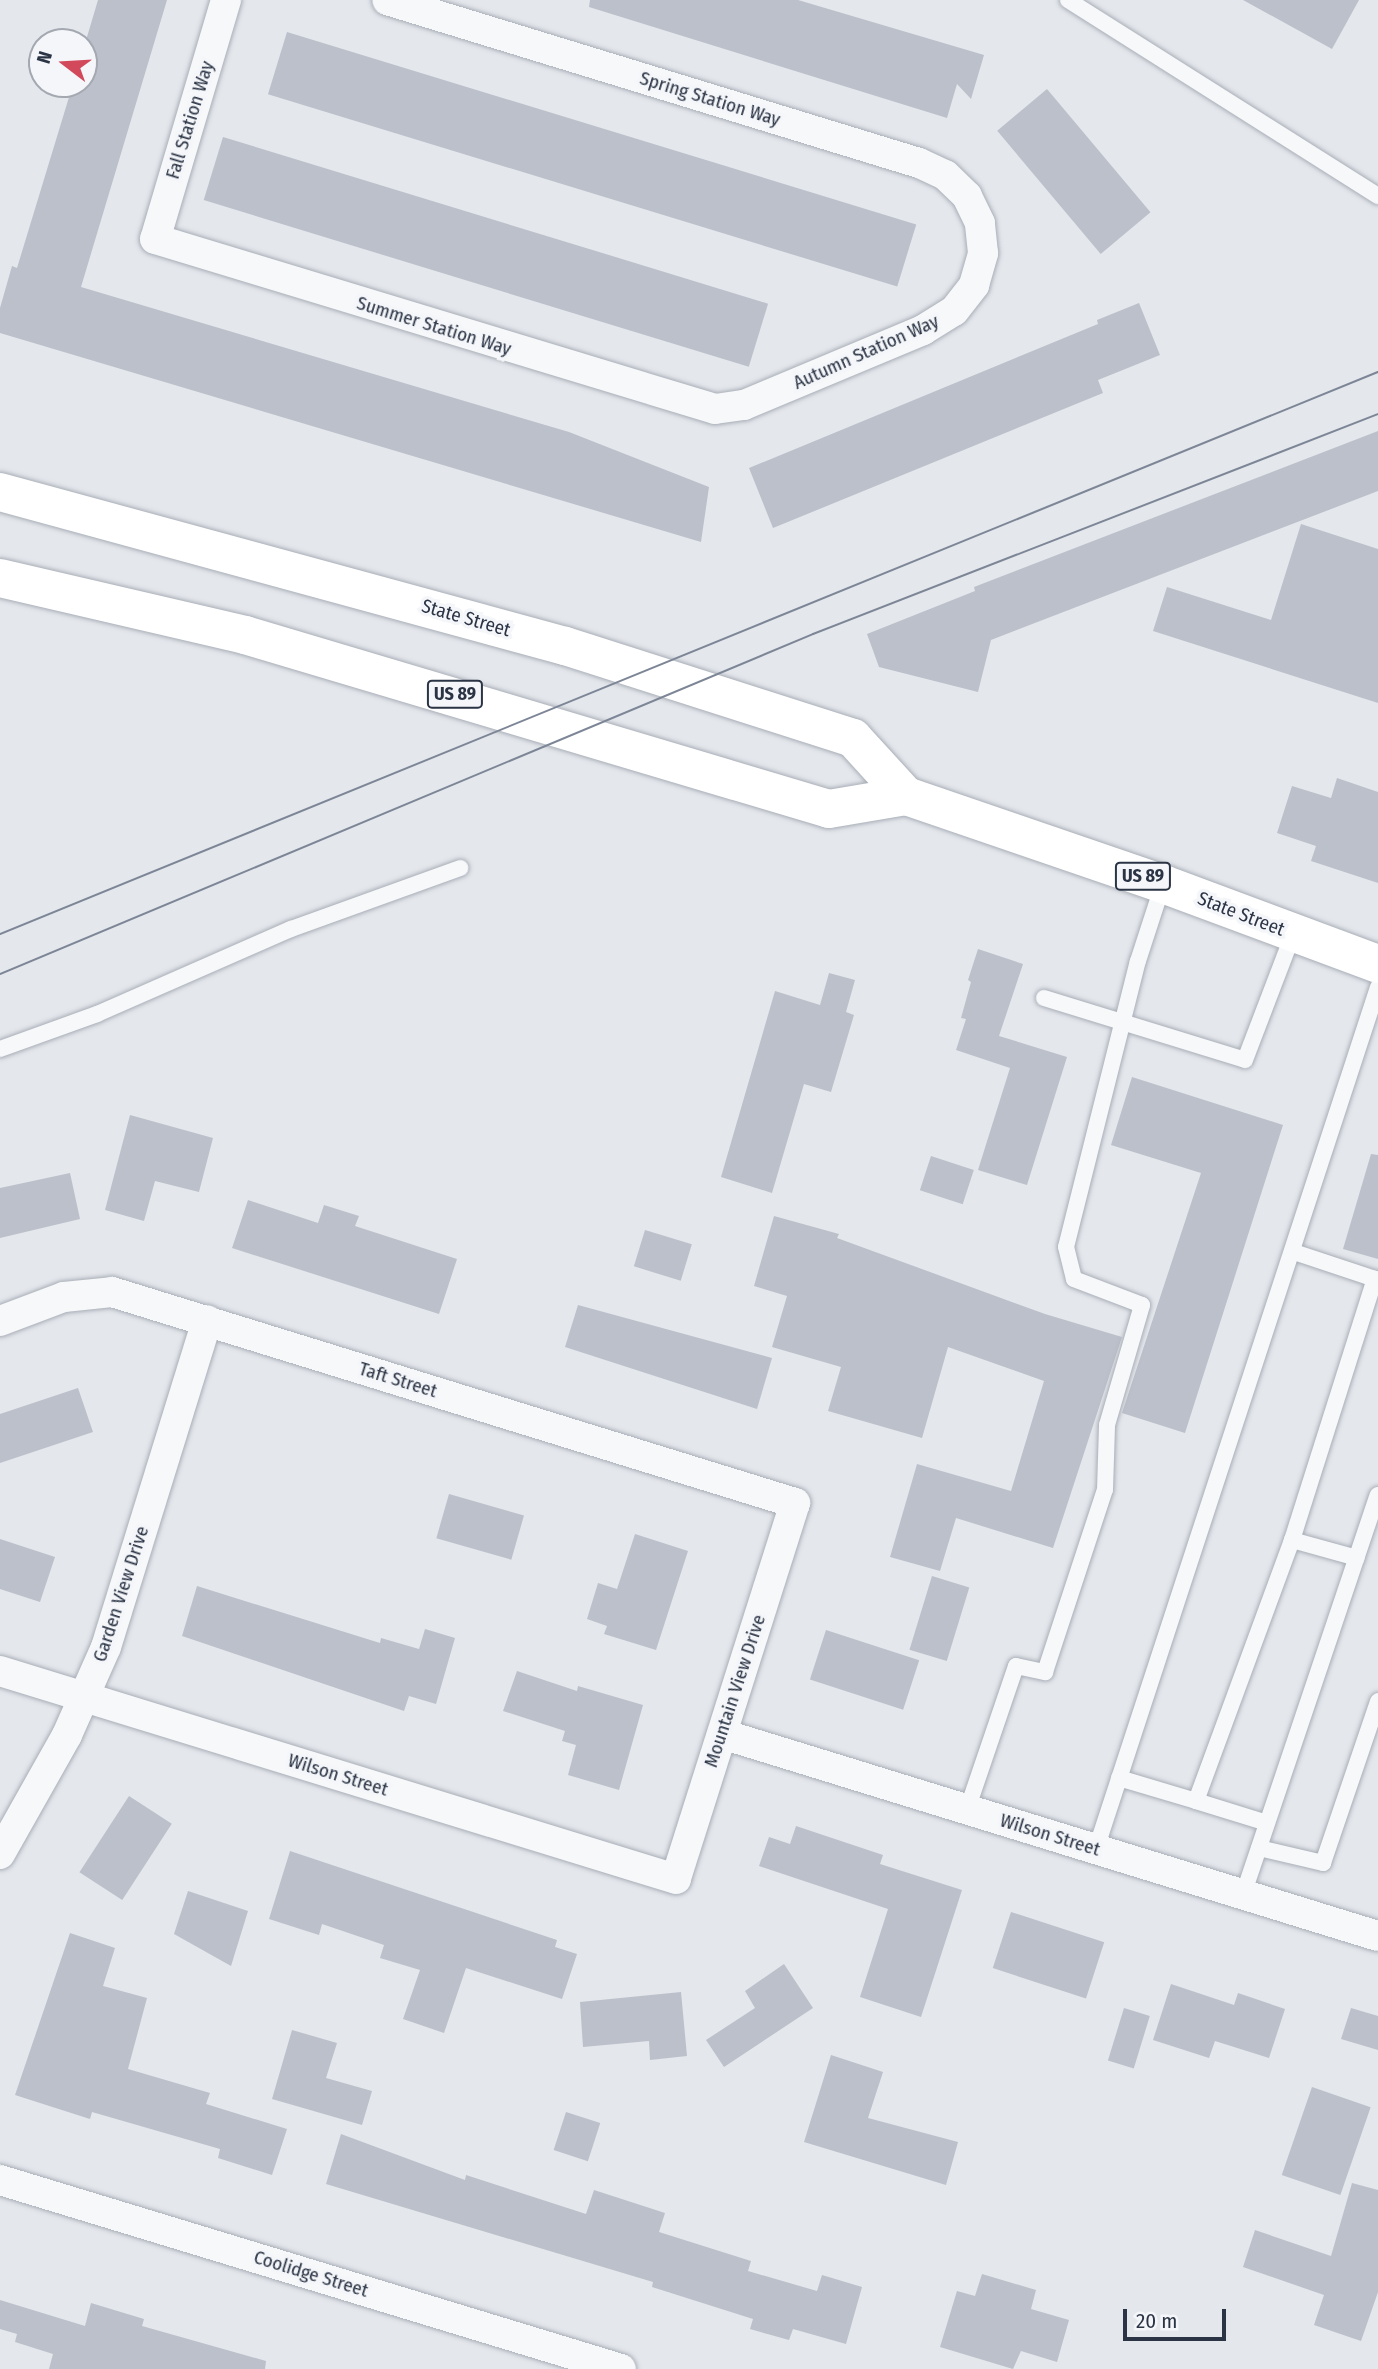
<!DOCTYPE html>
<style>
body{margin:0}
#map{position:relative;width:1378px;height:2369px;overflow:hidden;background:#e4e7ec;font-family:"Fira Sans Condensed",sans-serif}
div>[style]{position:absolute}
.building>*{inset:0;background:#bbc0ca;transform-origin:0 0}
.roads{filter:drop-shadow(0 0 2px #a9aeb7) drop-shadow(0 0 2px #a9aeb7)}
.lane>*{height:16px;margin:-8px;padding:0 8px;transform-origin:8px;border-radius:8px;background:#f7f8fa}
.street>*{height:30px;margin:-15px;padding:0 15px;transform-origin:15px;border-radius:15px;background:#f7f8fa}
.primary>*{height:38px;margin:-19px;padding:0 19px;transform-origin:19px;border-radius:19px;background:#fff}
.tram>*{height:2px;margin:-1px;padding:0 1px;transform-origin:1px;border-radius:1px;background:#7d8696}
span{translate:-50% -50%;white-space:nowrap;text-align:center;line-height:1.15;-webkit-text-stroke:7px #f4f6f9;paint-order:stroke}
.shield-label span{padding:2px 5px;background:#f4f6f9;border:2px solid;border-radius:5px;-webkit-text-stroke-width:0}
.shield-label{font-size:18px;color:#2b3445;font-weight:700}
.street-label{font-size:19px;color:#2b3445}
.north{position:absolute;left:28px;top:28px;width:70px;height:70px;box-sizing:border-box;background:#f4f6f9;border:2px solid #a4a8b1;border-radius:50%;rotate:287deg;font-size:19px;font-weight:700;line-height:28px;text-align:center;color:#2b3445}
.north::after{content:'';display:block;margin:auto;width:24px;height:32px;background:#d1495b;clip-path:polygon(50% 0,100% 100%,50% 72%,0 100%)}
.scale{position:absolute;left:1123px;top:2309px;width:103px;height:32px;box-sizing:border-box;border:4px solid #2b3445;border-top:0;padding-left:9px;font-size:21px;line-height:24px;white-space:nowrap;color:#2b3445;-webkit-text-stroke:5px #f4f6f9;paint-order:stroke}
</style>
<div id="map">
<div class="building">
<div style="clip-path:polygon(98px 0,167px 0,81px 287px,569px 432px,709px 487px,701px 542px,0 333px,0 308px,12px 266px,17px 268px,73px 84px,84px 84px,84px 47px)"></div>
<div style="clip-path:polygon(590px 0,798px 0,984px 55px,971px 99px,957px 84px,947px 118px,589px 7px)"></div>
<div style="clip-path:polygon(1243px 0,1359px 0,1332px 49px)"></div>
<div style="left:287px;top:32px;width:658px;height:65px;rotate:17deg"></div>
<div style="left:1047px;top:89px;width:161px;height:65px;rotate:50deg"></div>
<div style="left:223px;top:137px;width:570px;height:66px;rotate:17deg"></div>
<div style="clip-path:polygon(1139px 303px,1160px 355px,1098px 380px,1103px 393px,773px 528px,749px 468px,1098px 324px,1097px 320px)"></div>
<div style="clip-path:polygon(1378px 431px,1378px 491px,991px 640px,978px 692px,879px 667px,867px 634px,975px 591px,974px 587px)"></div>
<div style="clip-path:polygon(1301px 524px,1378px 549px,1378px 703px,1153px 631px,1167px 587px,1271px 620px)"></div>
<div style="clip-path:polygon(1337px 778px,1378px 792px,1378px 883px,1311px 861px,1316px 846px,1277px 833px,1292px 786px,1331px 798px)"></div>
<div style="clip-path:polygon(978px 949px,1023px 964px,999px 1036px,1067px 1057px,1027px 1185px,978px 1170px,1010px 1068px,956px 1050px,966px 1019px,961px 1018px,971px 982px,968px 980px)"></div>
<div style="clip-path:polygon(829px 973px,855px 980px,846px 1012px,854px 1015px,831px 1092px,804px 1084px,772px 1193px,721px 1177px,775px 991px,820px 1005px)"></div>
<div style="clip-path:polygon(1132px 1077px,1283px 1125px,1185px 1433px,1122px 1413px,1201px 1173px,1111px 1145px)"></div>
<div style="clip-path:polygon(130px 1115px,213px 1138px,199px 1192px,155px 1181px,144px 1221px,105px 1210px)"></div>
<div style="clip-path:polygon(1371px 1154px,1378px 1155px,1378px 1259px,1343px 1249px)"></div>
<div style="left:931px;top:1156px;width:45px;height:36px;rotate:18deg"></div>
<div style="clip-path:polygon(70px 1173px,80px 1219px,0 1238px,0 1188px)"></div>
<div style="clip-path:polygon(248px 1200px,318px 1223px,324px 1205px,359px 1216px,355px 1226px,457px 1259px,439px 1314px,232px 1248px)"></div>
<div style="clip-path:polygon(774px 1216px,839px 1234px,837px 1238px,1045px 1314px,1122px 1337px,1053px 1548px,956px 1518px,940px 1571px,890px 1557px,917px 1464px,1011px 1491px,1044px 1381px,948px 1347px,922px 1438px,828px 1411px,841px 1367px,772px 1347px,787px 1296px,754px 1286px)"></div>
<div style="left:645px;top:1230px;width:49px;height:38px;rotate:17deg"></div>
<div style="clip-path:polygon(578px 1305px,772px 1358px,757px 1409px,565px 1347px)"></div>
<div style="clip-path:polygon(78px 1388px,93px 1432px,0 1463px,0 1414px)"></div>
<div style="left:449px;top:1494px;width:78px;height:46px;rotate:16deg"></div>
<div style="clip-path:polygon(635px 1534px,688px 1551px,656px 1650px,604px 1634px,607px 1626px,587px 1619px,598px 1583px,617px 1589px)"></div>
<div style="clip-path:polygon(0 1539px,55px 1557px,40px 1602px,0 1589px)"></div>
<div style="left:932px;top:1576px;width:39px;height:77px;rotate:17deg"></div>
<div style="clip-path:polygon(197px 1586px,380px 1643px,381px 1638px,419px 1649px,425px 1629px,455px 1638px,436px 1704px,409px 1696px,404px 1711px,182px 1636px)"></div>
<div style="left:826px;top:1630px;width:98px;height:52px;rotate:18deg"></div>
<div style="clip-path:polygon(517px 1671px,577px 1691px,578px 1686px,643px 1705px,619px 1790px,568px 1775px,576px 1745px,562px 1741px,565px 1731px,503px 1711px)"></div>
<div style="left:129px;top:1796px;width:51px;height:91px;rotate:33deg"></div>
<div style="clip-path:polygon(796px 1826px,883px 1855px,880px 1864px,962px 1890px,921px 2017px,860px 1997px,888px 1909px,759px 1866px,769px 1837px,790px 1844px)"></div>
<div style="clip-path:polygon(290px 1851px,557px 1940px,555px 1947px,577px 1954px,562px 1999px,466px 1968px,444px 2033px,403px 2019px,420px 1970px,380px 1958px,384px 1945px,322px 1924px,319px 1935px,269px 1919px)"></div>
<div style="clip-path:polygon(188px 1891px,248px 1911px,231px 1966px,174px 1934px)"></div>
<div style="left:1011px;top:1912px;width:98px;height:59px;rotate:18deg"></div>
<div style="clip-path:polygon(70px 1933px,115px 1948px,103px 1986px,147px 1998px,128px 2069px,210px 2093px,206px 2104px,287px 2129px,272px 2175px,218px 2158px,220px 2149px,92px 2112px,90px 2119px,15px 2095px)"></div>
<div style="clip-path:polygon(784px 1964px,813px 2008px,724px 2067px,706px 2040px,755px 2008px,745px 1991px)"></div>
<div style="clip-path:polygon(1171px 1984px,1234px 2005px,1238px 1993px,1285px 2009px,1269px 2058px,1215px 2041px,1209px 2058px,1153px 2040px)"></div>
<div style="clip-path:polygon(681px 1992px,687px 2056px,650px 2060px,649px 2041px,583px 2047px,580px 2002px)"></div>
<div style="left:1124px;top:2008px;width:27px;height:55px;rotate:17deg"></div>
<div style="clip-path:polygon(1351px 2008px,1378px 2016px,1378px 2050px,1341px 2039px)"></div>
<div style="clip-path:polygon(292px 2030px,337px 2043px,326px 2078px,372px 2091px,362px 2125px,272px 2099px)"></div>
<div style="clip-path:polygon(831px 2055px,883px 2072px,868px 2118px,958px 2142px,946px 2185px,804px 2142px)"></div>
<div style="left:1312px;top:2087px;width:62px;height:93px;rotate:19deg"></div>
<div style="left:566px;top:2112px;width:36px;height:40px;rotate:18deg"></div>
<div style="clip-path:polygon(341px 2134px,465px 2180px,466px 2175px,586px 2214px,594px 2190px,665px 2213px,659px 2232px,751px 2261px,748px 2271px,817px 2291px,822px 2275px,862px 2287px,846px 2344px,793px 2329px,789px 2340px,750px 2329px,753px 2319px,652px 2287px,653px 2282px,326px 2184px)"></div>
<div style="clip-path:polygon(1352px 2183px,1378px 2190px,1378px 2292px,1361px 2341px,1314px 2325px,1324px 2295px,1243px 2267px,1255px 2230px,1331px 2256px)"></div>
<div style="clip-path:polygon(982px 2274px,1036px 2290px,1031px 2309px,1069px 2320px,1057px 2362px,1021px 2351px,1013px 2369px,940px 2347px,957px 2291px,975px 2296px)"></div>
<div style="clip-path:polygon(0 2300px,85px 2326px,91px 2303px,144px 2319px,142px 2326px,266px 2361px,265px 2369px,49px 2369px,53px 2354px,15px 2342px,17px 2334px,0 2329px)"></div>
</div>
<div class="roads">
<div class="lane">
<div style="left:1068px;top:0;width:367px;rotate:32.3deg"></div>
<div style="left:1044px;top:998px;width:210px;rotate:17.1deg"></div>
<div style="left:1245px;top:1060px;width:135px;rotate:-69.1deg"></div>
<div style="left:0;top:1049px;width:103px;rotate:-19.8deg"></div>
<div style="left:97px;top:1014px;width:212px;rotate:-23.7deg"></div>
<div style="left:291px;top:929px;width:180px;rotate:-19.8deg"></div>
<div style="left:1294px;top:1252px;width:89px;rotate:18.4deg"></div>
<div style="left:1292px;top:1540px;width:67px;rotate:15.5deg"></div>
<div style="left:1119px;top:1778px;width:80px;rotate:16.6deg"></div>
<div style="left:1196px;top:1801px;width:278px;rotate:-69.8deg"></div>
<div style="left:1292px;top:1540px;width:274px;rotate:-72.4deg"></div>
<div style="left:1196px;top:1801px;width:74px;rotate:17.2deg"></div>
<div style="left:967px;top:1810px;width:152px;rotate:-71.2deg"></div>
<div style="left:1016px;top:1666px;width:30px;rotate:12deg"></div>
<div style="left:1045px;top:1672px;width:192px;rotate:-71.8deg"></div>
<div style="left:1105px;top:1490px;width:65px;rotate:-88.2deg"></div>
<div style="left:1107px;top:1425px;width:125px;rotate:-73.7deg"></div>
<div style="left:1142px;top:1305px;width:73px;rotate:-159.1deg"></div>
<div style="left:1074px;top:1279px;width:33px;rotate:-104deg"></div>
<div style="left:1066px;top:1247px;width:295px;rotate:-75.9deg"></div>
<div style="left:1138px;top:961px;width:81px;rotate:-72deg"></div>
<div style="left:1259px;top:1848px;width:66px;rotate:13.2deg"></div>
<div style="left:1323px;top:1863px;width:171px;rotate:-71.2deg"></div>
<div style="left:1096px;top:1849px;width:907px;rotate:-71.88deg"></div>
<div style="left:1243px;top:1895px;width:422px;rotate:-71.4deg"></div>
</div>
<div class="street">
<div style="left:226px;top:0;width:249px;rotate:106.5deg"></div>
<div style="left:155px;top:239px;width:585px;rotate:16.89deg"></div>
<div style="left:715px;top:409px;width:29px;rotate:-8deg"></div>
<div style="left:744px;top:405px;width:194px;rotate:-22.7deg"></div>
<div style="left:923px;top:330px;width:36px;rotate:-32deg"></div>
<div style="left:954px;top:311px;width:33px;rotate:-52deg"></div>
<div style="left:974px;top:285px;width:33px;rotate:-74deg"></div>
<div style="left:983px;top:253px;width:30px;rotate:-96deg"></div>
<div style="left:980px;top:223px;width:30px;rotate:-116deg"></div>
<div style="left:967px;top:196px;width:30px;rotate:-136deg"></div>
<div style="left:945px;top:175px;width:29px;rotate:-155deg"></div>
<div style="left:919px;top:163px;width:556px;rotate:-162.97deg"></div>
<div style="left:0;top:1321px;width:68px;rotate:-20.6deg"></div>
<div style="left:64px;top:1297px;width:48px;rotate:-5.9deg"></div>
<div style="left:112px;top:1292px;width:715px;rotate:17.17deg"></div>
<div style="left:795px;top:1503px;width:394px;rotate:107.6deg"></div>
<div style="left:676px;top:1879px;width:707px;rotate:-162.9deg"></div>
<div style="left:722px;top:1734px;width:686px;rotate:17.12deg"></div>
<div style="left:0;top:1854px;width:137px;rotate:-60.6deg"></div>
<div style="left:67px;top:1735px;width:96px;rotate:-66.1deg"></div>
<div style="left:106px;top:1647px;width:342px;rotate:-72.8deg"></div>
<div style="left:0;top:2180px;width:649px;rotate:16.93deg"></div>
</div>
<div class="primary">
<div style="left:0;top:492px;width:586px;rotate:15.25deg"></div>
<div style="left:565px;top:646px;width:302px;rotate:17.7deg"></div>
<div style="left:853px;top:738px;width:79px;rotate:47.6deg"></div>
<div style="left:0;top:578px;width:252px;rotate:13.1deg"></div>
<div style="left:245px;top:635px;width:609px;rotate:16.59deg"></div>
<div style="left:829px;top:809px;width:78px;rotate:-9.6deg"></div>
<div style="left:906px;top:796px;width:272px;rotate:18.9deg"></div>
<div style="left:1163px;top:884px;width:229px;rotate:20.4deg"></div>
</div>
</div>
<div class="tram">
<div style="left:0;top:934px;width:1488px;rotate:-22.19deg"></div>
<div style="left:0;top:974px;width:881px;rotate:-22.69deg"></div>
<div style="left:813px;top:634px;width:606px;rotate:-21.27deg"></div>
</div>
<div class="shield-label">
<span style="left:455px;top:694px">US 89</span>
<span style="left:1143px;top:876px">US 89</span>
</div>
<div class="street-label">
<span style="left:710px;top:99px;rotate:17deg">Spring Station Way</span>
<span style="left:190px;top:120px;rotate:-73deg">Fall Station Way</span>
<span style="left:434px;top:326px;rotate:17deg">Summer Station Way</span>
<span style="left:866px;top:352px;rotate:-24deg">Autumn Station Way</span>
<span style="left:466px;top:618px;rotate:16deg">State Street</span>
<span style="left:1241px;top:914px;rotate:21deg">State Street</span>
<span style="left:398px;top:1380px;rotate:17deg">Taft Street</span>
<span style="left:121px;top:1594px;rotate:-72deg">Garden View Drive</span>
<span style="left:735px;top:1691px;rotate:-72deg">Mountain View Drive</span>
<span style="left:338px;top:1775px;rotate:17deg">Wilson Street</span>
<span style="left:1050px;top:1835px;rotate:17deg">Wilson Street</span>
<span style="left:311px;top:2274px;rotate:17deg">Coolidge Street</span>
</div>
<div class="north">N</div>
<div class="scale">20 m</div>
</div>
